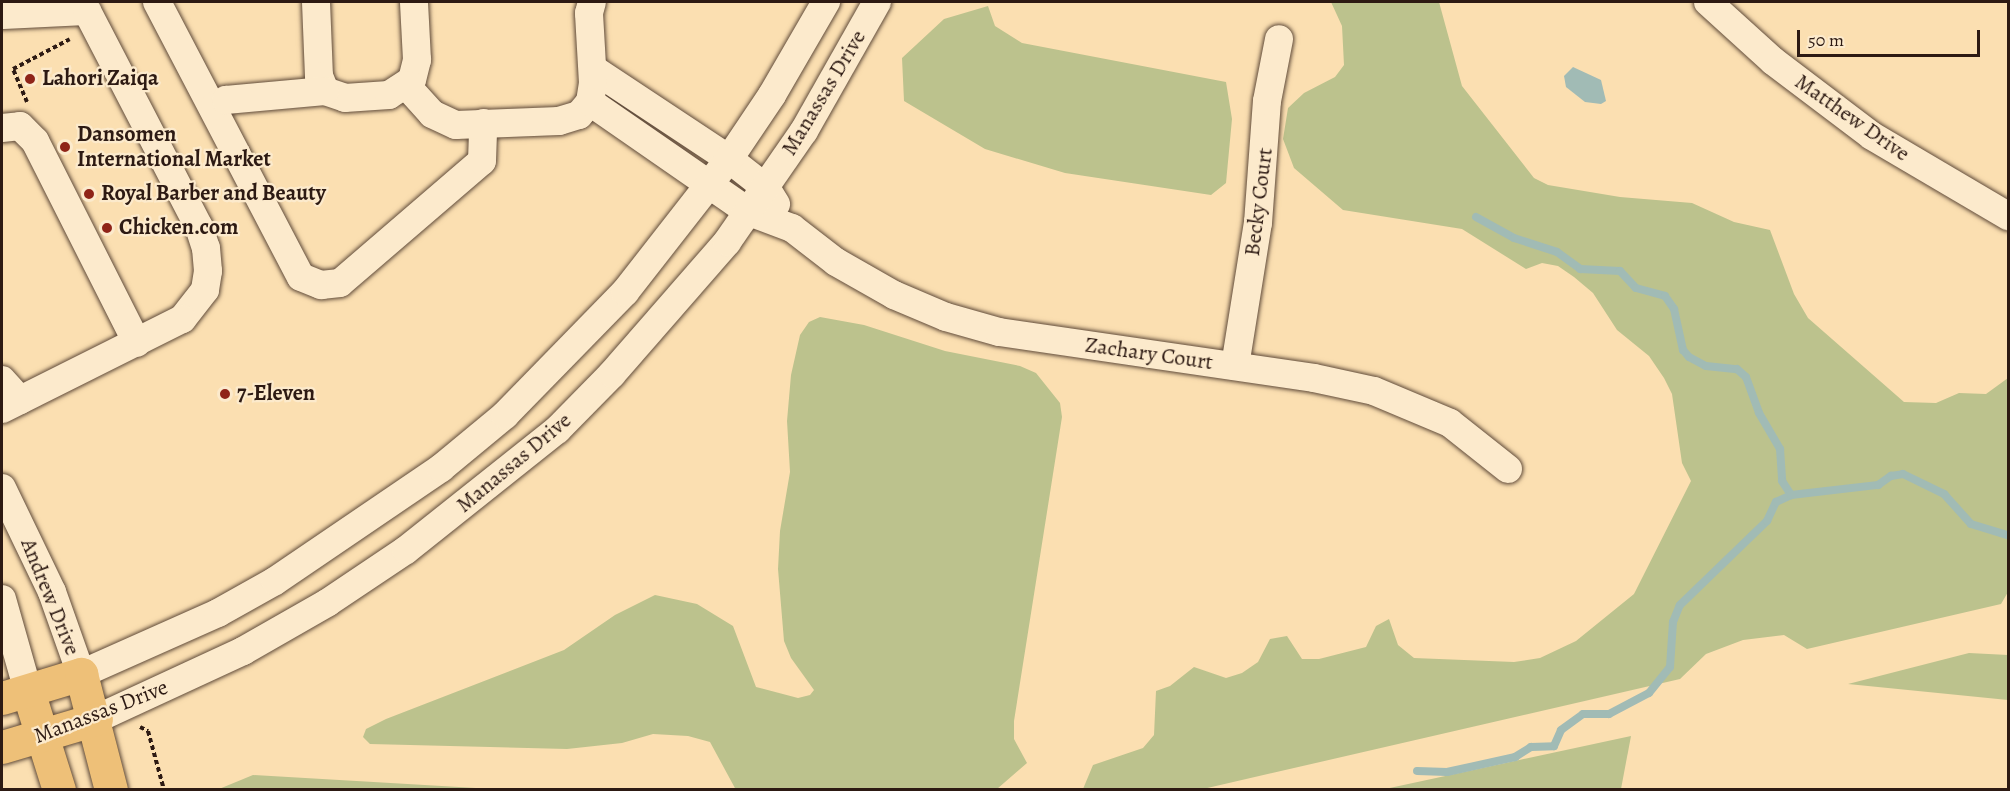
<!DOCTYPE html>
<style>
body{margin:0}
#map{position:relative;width:2010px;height:791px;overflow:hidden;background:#fbdfb1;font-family:Alegreya,serif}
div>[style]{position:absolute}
.green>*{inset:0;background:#bcc28d}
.water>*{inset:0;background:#a1bbb5}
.stream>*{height:8px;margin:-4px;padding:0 4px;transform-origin:4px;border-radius:4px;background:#a1bbb5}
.path>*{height:4px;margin-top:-2px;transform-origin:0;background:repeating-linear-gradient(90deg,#2d1a13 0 4.5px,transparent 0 7.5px)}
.roads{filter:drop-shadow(0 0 2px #604b3a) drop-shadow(0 0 2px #604b3a)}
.minor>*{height:28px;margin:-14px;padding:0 14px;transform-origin:14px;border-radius:14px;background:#fceacc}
.major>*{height:33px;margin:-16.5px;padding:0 16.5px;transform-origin:16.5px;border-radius:16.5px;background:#eec078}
.dots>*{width:16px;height:16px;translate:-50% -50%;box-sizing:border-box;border:3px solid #fceacc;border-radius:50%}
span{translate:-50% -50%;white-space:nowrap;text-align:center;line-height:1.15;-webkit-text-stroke:4.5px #fceacc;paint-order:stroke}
.poi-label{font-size:22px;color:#2d1a13;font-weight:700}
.left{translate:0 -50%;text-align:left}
.street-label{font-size:22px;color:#2d1a13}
.frame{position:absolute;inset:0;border:3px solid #2d1a13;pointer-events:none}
.scale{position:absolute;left:1797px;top:30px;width:183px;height:27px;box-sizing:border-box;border:3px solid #2d1a13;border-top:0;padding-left:8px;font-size:18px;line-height:21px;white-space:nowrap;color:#2d1a13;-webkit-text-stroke:4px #fceacc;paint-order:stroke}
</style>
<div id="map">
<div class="green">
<div style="clip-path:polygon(1331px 2px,1439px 2px,1462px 86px,1534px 178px,1548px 185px,1620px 197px,1692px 203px,1734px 222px,1770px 230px,1794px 294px,1808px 318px,1904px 402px,1936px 403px,1959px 393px,1986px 394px,2008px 378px,2008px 592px,2001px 604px,1807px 649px,1784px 635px,1743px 640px,1706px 654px,1680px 679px,1203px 789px,1083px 789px,1093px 765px,1143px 748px,1154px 735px,1156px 691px,1170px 686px,1194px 667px,1226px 678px,1242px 673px,1258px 662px,1270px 639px,1287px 636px,1302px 659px,1319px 659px,1366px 647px,1376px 626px,1389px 619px,1398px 645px,1414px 658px,1514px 662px,1540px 658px,1576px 641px,1634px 594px,1691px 481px,1682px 463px,1672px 394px,1664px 378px,1649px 356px,1617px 330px,1593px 293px,1574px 277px,1558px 266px,1542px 263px,1526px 269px,1462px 229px,1343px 210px,1294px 168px,1283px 139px,1288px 108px,1304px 93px,1335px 77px,1344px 65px,1342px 26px)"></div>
<div style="clip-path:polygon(988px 6px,995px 26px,1022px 43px,1226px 82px,1232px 119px,1226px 183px,1211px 195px,1065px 173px,985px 149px,904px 101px,902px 58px,944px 19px)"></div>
<div style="clip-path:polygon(820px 317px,864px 325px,945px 351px,1020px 366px,1036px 373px,1060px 403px,1062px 417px,1014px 721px,1014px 739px,1027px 763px,997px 789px,736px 790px,710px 742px,688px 736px,653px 734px,622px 743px,567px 749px,370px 744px,363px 737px,366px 729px,386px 719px,564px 650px,615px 615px,655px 595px,697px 604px,733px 626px,756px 687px,798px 698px,810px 695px,814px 690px,791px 658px,784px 641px,778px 569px,780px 531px,790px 472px,787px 421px,791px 375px,800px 335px,809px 322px)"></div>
<div style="clip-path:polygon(1969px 653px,2008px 655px,2008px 700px,1848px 684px)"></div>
<div style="clip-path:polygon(1631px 736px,1621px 789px,1385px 789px)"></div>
<div style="clip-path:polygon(253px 775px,493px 789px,219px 789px)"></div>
</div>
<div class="water">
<div style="clip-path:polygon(1573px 67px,1601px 80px,1606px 101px,1601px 104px,1585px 102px,1566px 87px,1564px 76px)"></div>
</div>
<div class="stream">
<div style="left:1476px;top:217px;width:43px;rotate:28.9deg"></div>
<div style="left:1514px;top:238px;width:45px;rotate:18deg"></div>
<div style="left:1557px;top:252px;width:29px;rotate:36deg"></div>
<div style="left:1580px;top:269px;width:40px;rotate:2.9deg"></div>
<div style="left:1620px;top:271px;width:23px;rotate:47deg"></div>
<div style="left:1636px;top:288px;width:30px;rotate:15deg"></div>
<div style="left:1665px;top:296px;width:16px;rotate:55deg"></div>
<div style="left:1674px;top:309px;width:42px;rotate:77.6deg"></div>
<div style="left:1683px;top:350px;width:9px;rotate:49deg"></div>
<div style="left:1689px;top:357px;width:19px;rotate:28deg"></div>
<div style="left:1706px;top:366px;width:31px;rotate:6deg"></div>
<div style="left:1737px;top:369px;width:12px;rotate:42deg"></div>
<div style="left:1746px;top:377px;width:38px;rotate:70deg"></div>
<div style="left:1759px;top:413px;width:42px;rotate:59.7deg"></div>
<div style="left:1780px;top:449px;width:32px;rotate:86deg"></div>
<div style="left:1782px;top:481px;width:17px;rotate:57deg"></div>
<div style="left:1417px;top:771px;width:30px;rotate:2deg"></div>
<div style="left:1447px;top:772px;width:70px;rotate:-12.4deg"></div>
<div style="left:1515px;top:757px;width:19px;rotate:-32deg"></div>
<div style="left:1531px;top:747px;width:23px;rotate:-2deg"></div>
<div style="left:1554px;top:746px;width:17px;rotate:-66deg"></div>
<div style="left:1561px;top:730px;width:27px;rotate:-36deg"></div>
<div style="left:1583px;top:714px;width:26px"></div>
<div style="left:1609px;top:714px;width:45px;rotate:-27.7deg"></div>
<div style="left:1649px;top:693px;width:33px;rotate:-51deg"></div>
<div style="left:1670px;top:667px;width:45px;rotate:-86.2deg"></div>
<div style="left:1673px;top:622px;width:18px;rotate:-68deg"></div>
<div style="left:1680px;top:605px;width:121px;rotate:-44deg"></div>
<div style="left:1767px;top:521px;width:21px;rotate:-65deg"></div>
<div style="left:1776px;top:502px;width:17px;rotate:-25deg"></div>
<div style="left:1791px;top:495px;width:88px;rotate:-6.6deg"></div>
<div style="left:1878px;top:485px;width:16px;rotate:-35deg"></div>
<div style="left:1891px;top:476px;width:12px;rotate:-9deg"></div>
<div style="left:1903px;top:474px;width:46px;rotate:26deg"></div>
<div style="left:1944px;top:494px;width:40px;rotate:48deg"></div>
<div style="left:1971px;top:524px;width:39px;rotate:17deg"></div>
</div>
<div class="path">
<div style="left:27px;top:102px;width:36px;rotate:-113deg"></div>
<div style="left:13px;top:69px;width:64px;rotate:-27.8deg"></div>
<div style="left:140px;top:727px;width:9px;rotate:27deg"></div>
<div style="left:148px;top:731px;width:61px;rotate:74.8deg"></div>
</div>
<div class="roads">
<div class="minor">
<div style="left:157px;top:2px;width:310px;rotate:62.4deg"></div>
<div style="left:301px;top:277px;width:22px;rotate:22deg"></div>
<div style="left:321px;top:285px;width:19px;rotate:-6deg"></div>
<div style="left:340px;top:283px;width:187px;rotate:-40.7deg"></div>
<div style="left:482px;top:161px;width:38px;rotate:-88deg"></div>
<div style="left:316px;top:2px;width:74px;rotate:87.7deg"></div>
<div style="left:319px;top:76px;width:16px;rotate:68deg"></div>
<div style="left:325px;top:91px;width:21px;rotate:19deg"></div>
<div style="left:345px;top:98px;width:44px;rotate:-3.9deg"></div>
<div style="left:389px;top:95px;width:27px;rotate:-33deg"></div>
<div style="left:412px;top:80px;width:21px;rotate:-76deg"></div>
<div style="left:417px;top:60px;width:58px;rotate:-93deg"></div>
<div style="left:1708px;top:2px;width:88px;rotate:42.2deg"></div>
<div style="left:1773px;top:61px;width:124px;rotate:37.1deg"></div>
<div style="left:1872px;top:136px;width:158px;rotate:30.5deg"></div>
<div style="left:2px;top:15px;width:85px;rotate:-2.7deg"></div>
<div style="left:87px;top:11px;width:243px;rotate:62.6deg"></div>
<div style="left:199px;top:227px;width:22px;rotate:72deg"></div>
<div style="left:206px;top:248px;width:23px;rotate:85deg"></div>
<div style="left:208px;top:271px;width:19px;rotate:99deg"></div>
<div style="left:205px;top:290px;width:37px;rotate:128deg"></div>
<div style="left:182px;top:319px;width:201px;rotate:153.4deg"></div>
<div style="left:593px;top:69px;width:163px;rotate:33.5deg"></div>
<div style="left:729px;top:159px;width:47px;rotate:38.1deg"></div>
<div style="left:766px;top:188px;width:19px;rotate:58deg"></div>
<div style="left:406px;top:85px;width:39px;rotate:48deg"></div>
<div style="left:432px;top:114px;width:26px;rotate:25deg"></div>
<div style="left:456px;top:125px;width:103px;rotate:-2.2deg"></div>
<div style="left:559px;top:121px;width:21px;rotate:-17deg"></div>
<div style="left:579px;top:115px;width:17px;rotate:-50deg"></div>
<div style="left:590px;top:102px;width:19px;rotate:-81deg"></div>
<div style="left:593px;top:83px;width:70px;rotate:-93.3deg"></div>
<div style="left:589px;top:13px;width:11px;rotate:-75deg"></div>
<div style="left:590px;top:102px;width:193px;rotate:34.7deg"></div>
<div style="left:749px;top:212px;width:46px;rotate:20.4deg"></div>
<div style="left:792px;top:228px;width:56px;rotate:37.7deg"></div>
<div style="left:836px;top:262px;width:67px;rotate:29.6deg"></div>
<div style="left:894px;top:295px;width:56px;rotate:22.9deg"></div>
<div style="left:946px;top:317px;width:55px;rotate:15.8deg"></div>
<div style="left:999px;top:332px;width:318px;rotate:8.3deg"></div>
<div style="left:1314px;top:378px;width:61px;rotate:12.2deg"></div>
<div style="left:1374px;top:391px;width:82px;rotate:22.8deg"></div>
<div style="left:1450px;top:423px;width:74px;rotate:38.4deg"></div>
<div style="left:215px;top:106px;width:13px;rotate:-29deg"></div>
<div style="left:226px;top:100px;width:99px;rotate:-5.2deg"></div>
<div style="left:2px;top:128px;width:18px;rotate:-6deg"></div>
<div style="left:20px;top:126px;width:21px;rotate:45deg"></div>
<div style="left:35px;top:141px;width:226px;rotate:63.2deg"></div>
<div style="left:1235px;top:366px;width:145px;rotate:-80.9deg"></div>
<div style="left:1258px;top:223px;width:122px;rotate:-85.8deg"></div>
<div style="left:1267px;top:101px;width:63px;rotate:-79deg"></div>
<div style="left:2px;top:380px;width:27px;rotate:48deg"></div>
<div style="left:2px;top:488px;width:115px;rotate:64.3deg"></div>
<div style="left:52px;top:592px;width:87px;rotate:70.5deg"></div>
<div style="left:81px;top:674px;width:150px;rotate:-24deg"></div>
<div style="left:218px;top:613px;width:65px;rotate:-29.3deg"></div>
<div style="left:275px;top:581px;width:201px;rotate:-34.2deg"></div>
<div style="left:441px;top:468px;width:83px;rotate:-39.6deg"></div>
<div style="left:505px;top:415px;width:172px;rotate:-45.7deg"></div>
<div style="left:625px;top:292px;width:169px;rotate:-52deg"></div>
<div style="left:729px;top:159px;width:77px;rotate:-56.1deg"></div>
<div style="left:772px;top:95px;width:108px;rotate:-59.9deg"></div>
<div style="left:2px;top:599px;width:96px;rotate:74.2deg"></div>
<div style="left:96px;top:719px;width:162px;rotate:-24.8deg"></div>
<div style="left:243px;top:651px;width:97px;rotate:-29.7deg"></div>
<div style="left:327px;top:603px;width:95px;rotate:-33.9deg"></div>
<div style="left:406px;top:550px;width:193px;rotate:-38.5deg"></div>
<div style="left:557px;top:430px;width:78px;rotate:-45.5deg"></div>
<div style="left:612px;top:374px;width:175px;rotate:-48.9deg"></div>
<div style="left:727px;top:242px;width:135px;rotate:-55.3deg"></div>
<div style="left:804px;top:131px;width:148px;rotate:-60.5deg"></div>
</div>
<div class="major">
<div style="left:28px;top:691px;width:104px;rotate:72.6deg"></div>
<div style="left:2px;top:698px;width:83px;rotate:-16.9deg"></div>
<div style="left:81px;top:674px;width:120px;rotate:75.5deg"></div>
<div style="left:2px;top:747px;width:98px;rotate:-16.6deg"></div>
</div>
</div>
<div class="dots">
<div style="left:30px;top:79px;background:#8f2418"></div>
<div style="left:65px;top:147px;background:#8f2418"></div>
<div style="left:89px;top:194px;background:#8f2418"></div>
<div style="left:107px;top:228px;background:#8f2418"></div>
<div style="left:225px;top:394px;background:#8f2418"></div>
</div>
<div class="poi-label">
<span class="left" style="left:42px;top:79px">Lahori Zaiqa</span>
<span class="left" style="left:77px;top:147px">Dansomen<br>International Market</span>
<span class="left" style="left:101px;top:194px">Royal Barber and Beauty</span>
<span class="left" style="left:119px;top:228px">Chicken.com</span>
<span class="left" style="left:237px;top:394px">7-Eleven</span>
</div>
<div class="street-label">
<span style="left:824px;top:93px;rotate:-59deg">Manassas Drive</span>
<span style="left:1852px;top:118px;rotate:35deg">Matthew Drive</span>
<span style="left:1259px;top:202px;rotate:-83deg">Becky Court</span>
<span style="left:1149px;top:354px;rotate:8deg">Zachary Court</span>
<span style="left:514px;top:463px;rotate:-40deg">Manassas Drive</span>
<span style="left:50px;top:597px;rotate:68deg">Andrew Drive</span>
<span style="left:101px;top:712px;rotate:-21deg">Manassas Drive</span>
</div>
<div class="frame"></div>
<div class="scale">50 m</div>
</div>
